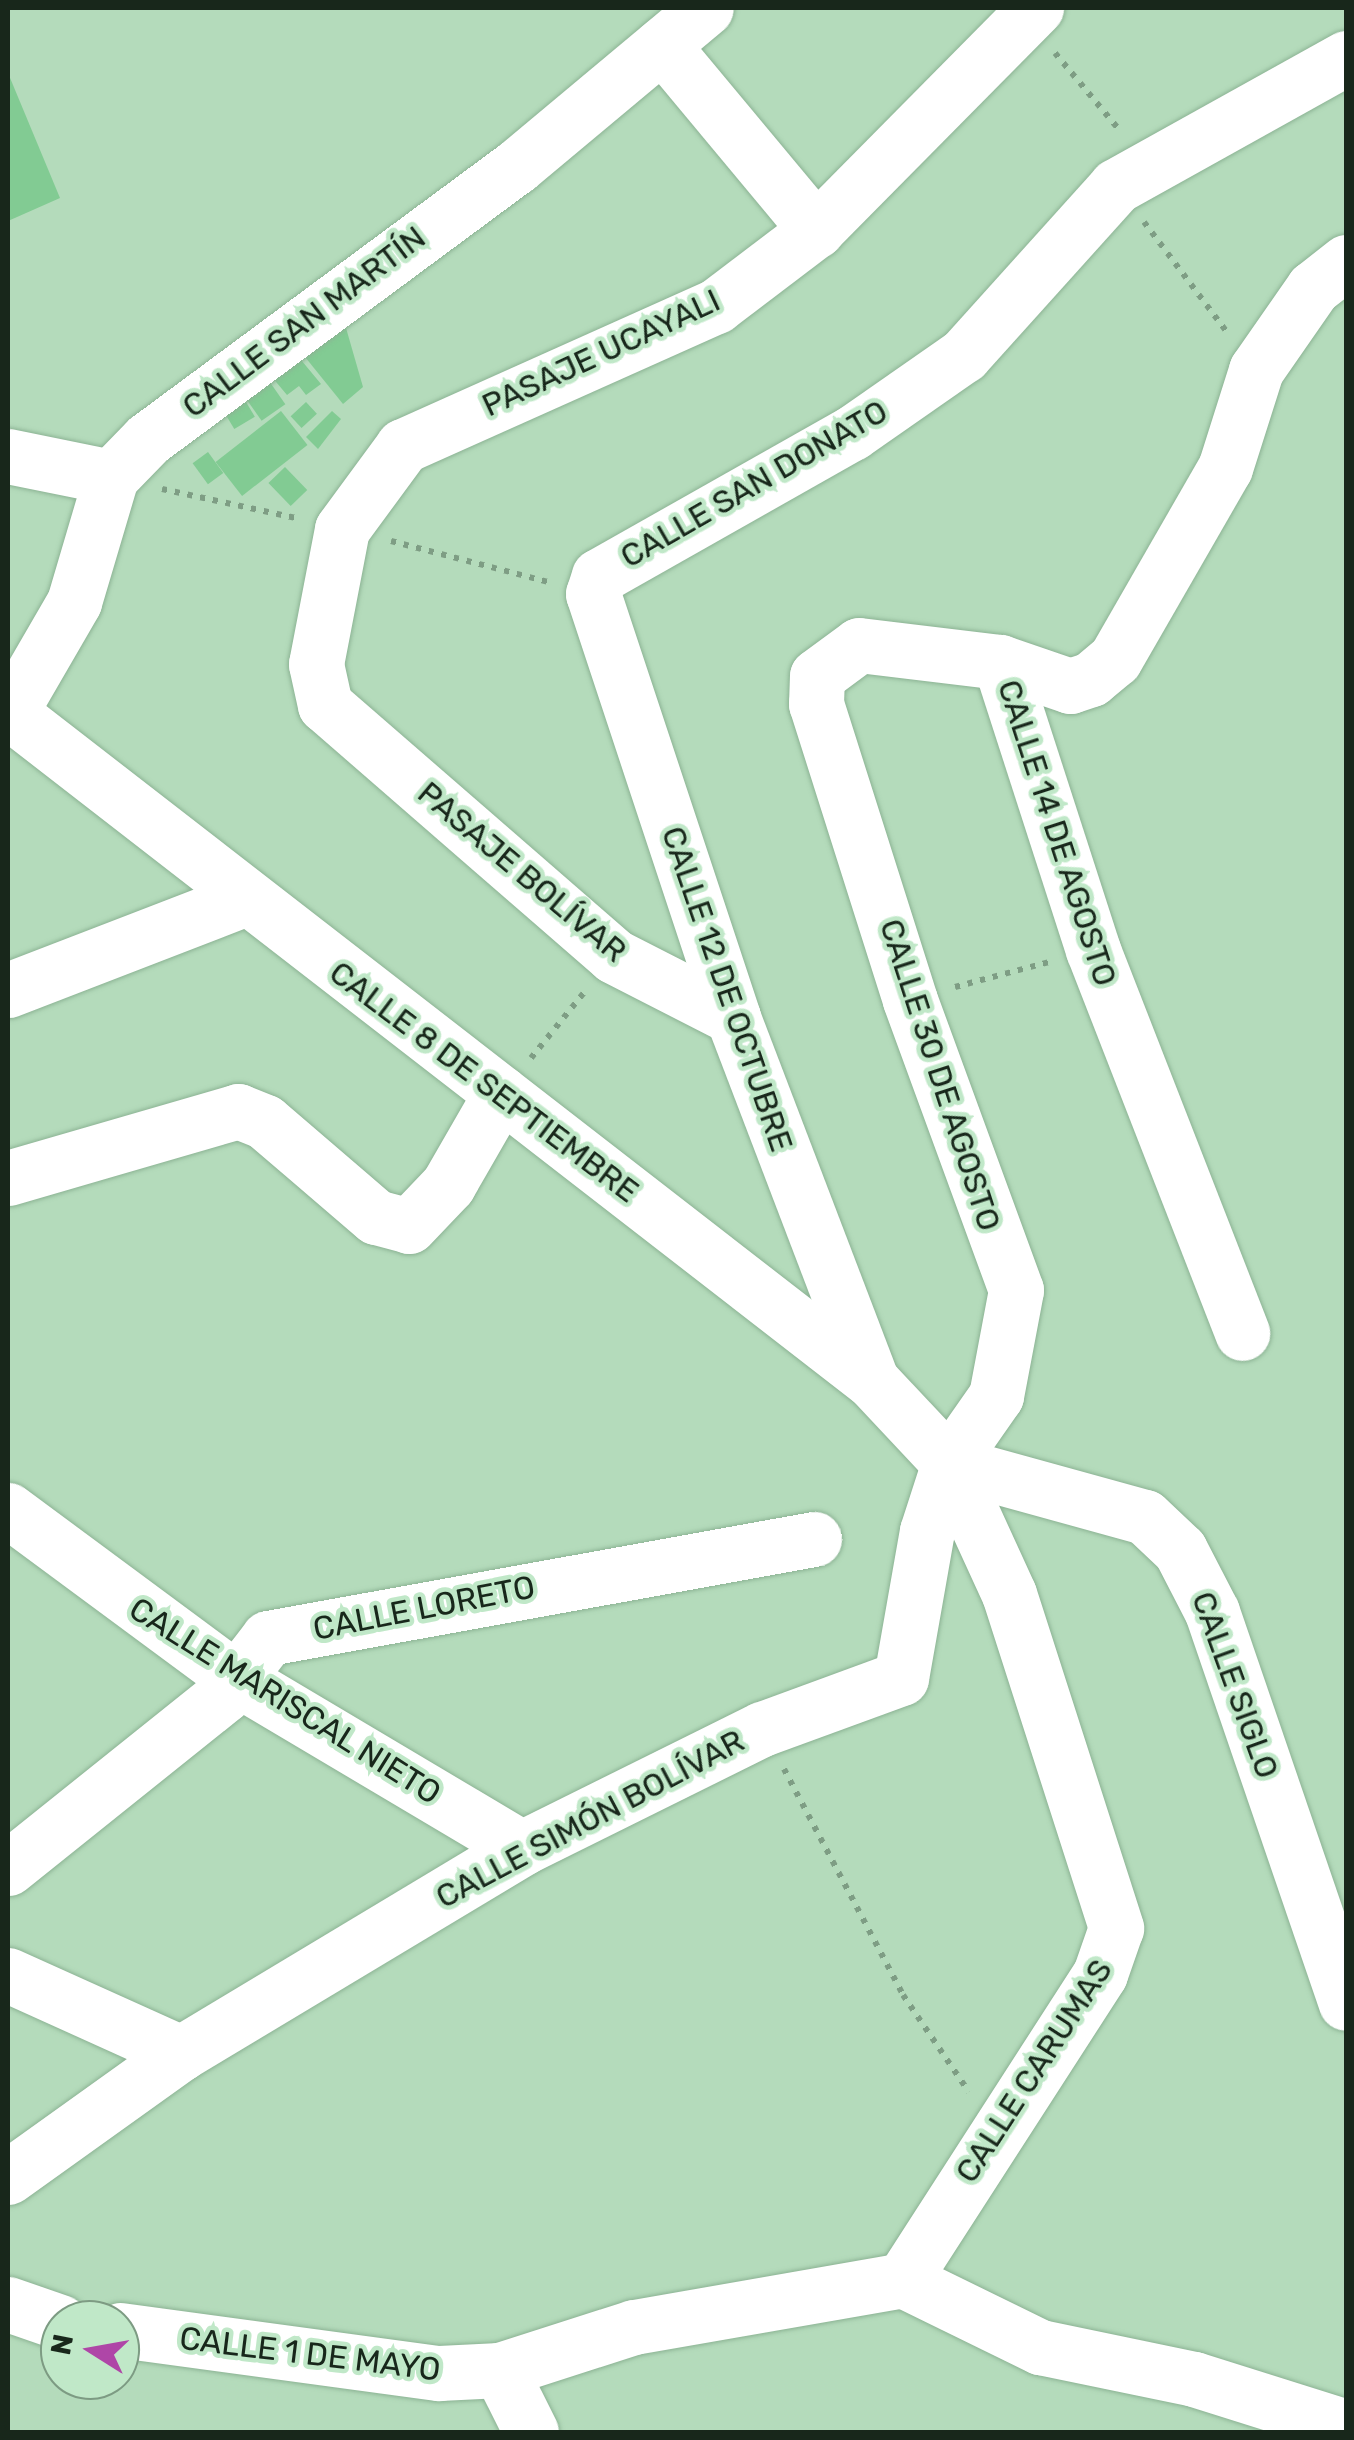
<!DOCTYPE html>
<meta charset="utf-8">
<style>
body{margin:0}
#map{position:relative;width:1354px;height:2440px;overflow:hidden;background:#b4dbbb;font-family:Rubik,sans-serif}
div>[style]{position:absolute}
.building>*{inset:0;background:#82cb93;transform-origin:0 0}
.path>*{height:6px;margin-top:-3px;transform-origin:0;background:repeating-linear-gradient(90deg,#7e9d84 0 5px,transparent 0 13px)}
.roads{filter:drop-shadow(0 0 2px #8cb394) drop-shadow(0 0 2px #8cb394)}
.minor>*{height:55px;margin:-27.5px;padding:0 27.5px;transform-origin:27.5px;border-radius:27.5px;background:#fff}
span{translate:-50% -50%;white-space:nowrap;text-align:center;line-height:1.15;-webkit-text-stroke:9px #c0e8c8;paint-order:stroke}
.street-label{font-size:32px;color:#18271b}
.frame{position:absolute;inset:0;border:10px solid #18271b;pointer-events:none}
.north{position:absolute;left:40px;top:2300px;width:100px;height:100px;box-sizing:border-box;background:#c0e8c8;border:2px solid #7d9b83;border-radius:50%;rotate:281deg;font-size:28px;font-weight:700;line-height:40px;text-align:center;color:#18271b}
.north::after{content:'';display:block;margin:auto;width:35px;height:45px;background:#af46a7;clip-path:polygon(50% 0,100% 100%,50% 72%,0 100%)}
</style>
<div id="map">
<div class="building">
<div style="clip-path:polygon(8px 73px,60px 198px,8px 221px)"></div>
<div style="clip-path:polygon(344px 321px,363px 387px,343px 404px,297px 347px)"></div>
<div style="clip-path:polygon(287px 343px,321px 384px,306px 395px,299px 386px,287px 395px,261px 364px)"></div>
<div style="left:267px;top:378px;width:32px;height:29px;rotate:55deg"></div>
<div style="left:243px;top:397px;width:23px;height:24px;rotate:59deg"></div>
<div style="left:306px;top:402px;width:16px;height:21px;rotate:47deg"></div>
<div style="left:281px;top:411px;width:43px;height:83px;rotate:52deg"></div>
<div style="clip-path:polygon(332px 411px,341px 419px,318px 449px,306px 437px)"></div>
<div style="left:208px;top:452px;width:26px;height:19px;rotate:54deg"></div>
<div style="left:285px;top:467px;width:32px;height:23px;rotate:46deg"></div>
</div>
<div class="path">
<div style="left:1055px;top:53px;width:103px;rotate:50.1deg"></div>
<div style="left:1144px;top:222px;width:138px;rotate:53deg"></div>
<div style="left:162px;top:489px;width:137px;rotate:12.2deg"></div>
<div style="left:391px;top:541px;width:162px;rotate:14.6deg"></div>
<div style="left:955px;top:987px;width:97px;rotate:-14.9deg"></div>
<div style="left:531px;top:1058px;width:87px;rotate:-51deg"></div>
<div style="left:784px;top:1769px;width:255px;rotate:62.2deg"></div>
<div style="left:903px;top:1995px;width:117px;rotate:55.8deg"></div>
</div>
<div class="roads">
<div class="minor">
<div style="left:662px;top:45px;width:241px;rotate:50.2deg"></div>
<div style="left:8px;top:456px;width:105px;rotate:11.5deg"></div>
<div style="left:1000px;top:662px;width:303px;rotate:72.1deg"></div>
<div style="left:1093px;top:950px;width:411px;rotate:68.7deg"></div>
<div style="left:8px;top:711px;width:1093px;rotate:37.79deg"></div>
<div style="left:872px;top:1381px;width:112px;rotate:46.8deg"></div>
<div style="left:949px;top:1463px;width:144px;rotate:65.4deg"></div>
<div style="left:1009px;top:1594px;width:351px;rotate:72.2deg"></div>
<div style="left:1116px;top:1928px;width:49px;rotate:109.2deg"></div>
<div style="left:1100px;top:1974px;width:364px;rotate:122.8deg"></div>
<div style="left:8px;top:716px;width:132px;rotate:-59.9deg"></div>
<div style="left:74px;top:602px;width:130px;rotate:-73.5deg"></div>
<div style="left:111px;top:477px;width:53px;rotate:-45.8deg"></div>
<div style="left:148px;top:439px;width:459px;rotate:-36.5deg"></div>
<div style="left:517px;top:166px;width:246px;rotate:-39.9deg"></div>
<div style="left:8px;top:990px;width:253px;rotate:-21.1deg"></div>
<div style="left:733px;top:1017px;width:134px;rotate:-152.9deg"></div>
<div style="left:614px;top:956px;width:383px;rotate:-139deg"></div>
<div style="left:325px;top:705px;width:42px;rotate:-102.4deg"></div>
<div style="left:316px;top:664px;width:137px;rotate:-79.1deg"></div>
<div style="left:342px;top:529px;width:103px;rotate:-53.7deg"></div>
<div style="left:403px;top:446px;width:343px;rotate:-24.1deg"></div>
<div style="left:716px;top:306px;width:126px;rotate:-37.2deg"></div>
<div style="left:816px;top:230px;width:313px;rotate:-45.3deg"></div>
<div style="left:8px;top:1178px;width:240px;rotate:-16.2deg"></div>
<div style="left:238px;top:1111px;width:29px;rotate:22deg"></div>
<div style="left:265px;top:1122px;width:146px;rotate:40.6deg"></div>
<div style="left:376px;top:1217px;width:34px;rotate:15deg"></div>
<div style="left:409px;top:1226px;width:57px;rotate:-46.4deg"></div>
<div style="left:448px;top:1185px;width:106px;rotate:-60.1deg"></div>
<div style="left:871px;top:1379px;width:387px;rotate:-110.9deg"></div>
<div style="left:733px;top:1017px;width:446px;rotate:-108.3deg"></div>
<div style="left:593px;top:594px;width:19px;rotate:-72deg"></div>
<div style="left:599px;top:576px;width:291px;rotate:-29.5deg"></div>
<div style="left:852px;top:433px;width:136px;rotate:-34.9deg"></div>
<div style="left:964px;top:355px;width:227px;rotate:-48deg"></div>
<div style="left:1116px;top:186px;width:263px;rotate:-29.1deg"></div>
<div style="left:949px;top:1463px;width:203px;rotate:15.4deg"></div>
<div style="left:1145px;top:1517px;width:48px;rotate:43.3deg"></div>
<div style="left:1180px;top:1550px;width:70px;rotate:62.7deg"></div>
<div style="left:1212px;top:1612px;width:413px;rotate:71.1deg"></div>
<div style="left:8px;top:1510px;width:281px;rotate:36.5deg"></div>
<div style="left:234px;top:1677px;width:335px;rotate:30.7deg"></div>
<div style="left:8px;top:1868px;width:277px;rotate:-38.7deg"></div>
<div style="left:224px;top:1695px;width:72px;rotate:-52.3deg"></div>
<div style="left:268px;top:1638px;width:555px;rotate:-10.28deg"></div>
<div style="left:8px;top:1975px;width:190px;rotate:24.3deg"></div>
<div style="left:8px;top:2177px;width:213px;rotate:-35.6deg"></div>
<div style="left:181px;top:2053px;width:398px;rotate:-31deg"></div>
<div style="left:522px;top:1848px;width:268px;rotate:-26.4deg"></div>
<div style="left:762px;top:1729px;width:148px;rotate:-20.1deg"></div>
<div style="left:901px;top:1678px;width:149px;rotate:-80deg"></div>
<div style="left:927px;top:1531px;width:71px;rotate:-72.1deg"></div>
<div style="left:949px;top:1463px;width:82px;rotate:-55deg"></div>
<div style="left:996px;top:1396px;width:108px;rotate:-79.3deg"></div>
<div style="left:1016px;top:1290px;width:309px;rotate:-110.1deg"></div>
<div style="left:910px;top:1000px;width:311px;rotate:-107.6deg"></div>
<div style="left:816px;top:704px;width:28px;rotate:-88deg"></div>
<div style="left:817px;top:676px;width:52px;rotate:-36.4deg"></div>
<div style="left:859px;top:645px;width:142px;rotate:6.9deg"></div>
<div style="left:1000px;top:662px;width:74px;rotate:18.9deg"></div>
<div style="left:1070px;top:686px;width:22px;rotate:-18deg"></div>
<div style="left:1091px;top:679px;width:31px;rotate:-40deg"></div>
<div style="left:1115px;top:659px;width:220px;rotate:-60.1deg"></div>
<div style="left:1225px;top:468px;width:103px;rotate:-72.4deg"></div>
<div style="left:1256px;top:370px;width:100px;rotate:-55.2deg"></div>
<div style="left:1313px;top:288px;width:42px;rotate:-38.2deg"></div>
<div style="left:903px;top:2280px;width:153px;rotate:26.1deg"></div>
<div style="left:1040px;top:2347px;width:157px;rotate:11.7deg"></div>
<div style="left:1194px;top:2379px;width:159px;rotate:17.5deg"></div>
<div style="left:8px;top:2304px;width:55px;rotate:19.1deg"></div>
<div style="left:120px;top:2330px;width:322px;rotate:7.7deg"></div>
<div style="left:439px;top:2373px;width:61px;rotate:-2.8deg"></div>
<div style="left:500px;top:2370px;width:141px;rotate:-17.8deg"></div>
<div style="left:634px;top:2327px;width:273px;rotate:-9.9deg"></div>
<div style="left:500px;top:2370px;width:69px;rotate:63.4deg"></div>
</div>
</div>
<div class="street-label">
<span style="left:304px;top:322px;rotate:-37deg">CALLE SAN MARTÍN</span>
<span style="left:601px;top:353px;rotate:-25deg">PASAJE UCAYALI</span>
<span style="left:754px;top:484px;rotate:-30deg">CALLE SAN DONATO</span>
<span style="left:1057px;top:833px;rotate:72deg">CALLE 14 DE AGOSTO</span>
<span style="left:522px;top:872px;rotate:40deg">PASAJE BOLÍVAR</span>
<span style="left:727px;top:989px;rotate:71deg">CALLE 12 DE OCTUBRE</span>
<span style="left:940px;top:1075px;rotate:72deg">CALLE 30 DE AGOSTO</span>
<span style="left:484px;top:1082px;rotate:37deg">CALLE 8 DE SEPTIEMBRE</span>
<span style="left:424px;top:1608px;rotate:-11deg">CALLE LORETO</span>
<span style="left:1235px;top:1685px;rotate:70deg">CALLE SIGLO</span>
<span style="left:285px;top:1701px;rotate:32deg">CALLE MARISCAL NIETO</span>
<span style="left:590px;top:1819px;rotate:-28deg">CALLE SIMÓN BOLÍVAR</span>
<span style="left:1034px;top:2071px;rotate:-57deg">CALLE CARUMAS</span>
<span style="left:310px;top:2354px;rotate:7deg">CALLE 1 DE MAYO</span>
</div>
<div class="frame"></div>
<div class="north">N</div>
</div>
